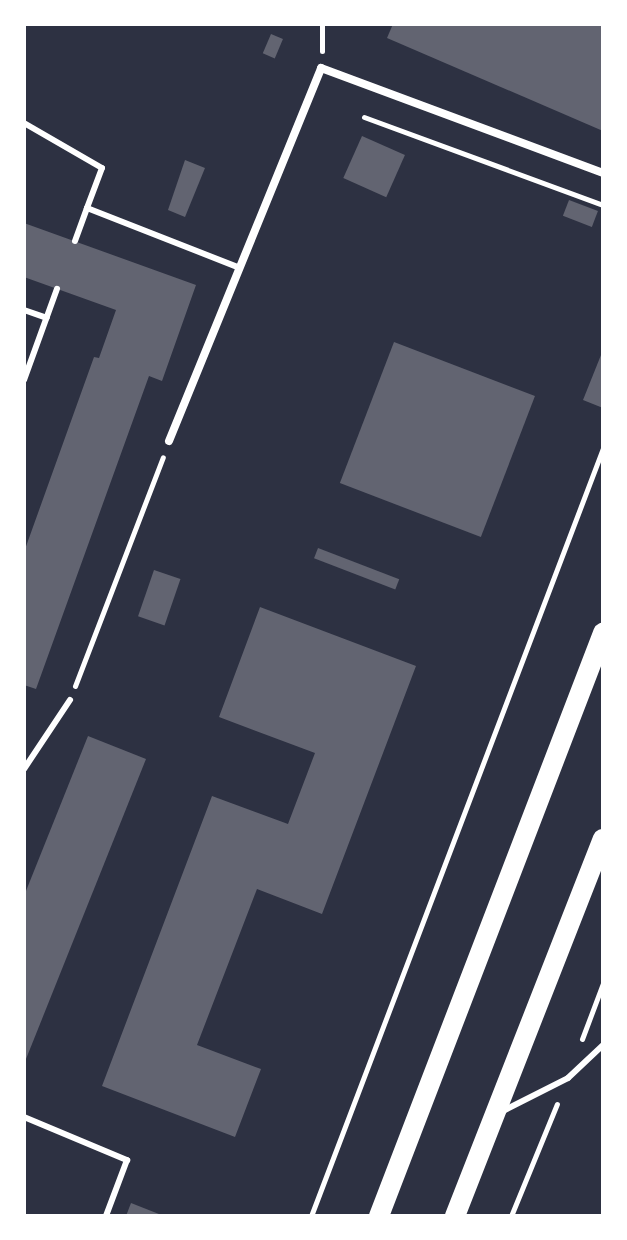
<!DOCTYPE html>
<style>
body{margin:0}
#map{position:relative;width:627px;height:1240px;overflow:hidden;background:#2d3142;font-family:"Fira Sans",sans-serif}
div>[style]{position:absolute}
.building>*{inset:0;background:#626471;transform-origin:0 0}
.path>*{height:5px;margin:-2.5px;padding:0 2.5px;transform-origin:2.5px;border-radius:2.5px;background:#fff}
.service>*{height:6px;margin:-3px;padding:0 3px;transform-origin:3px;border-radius:3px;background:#fff}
.minor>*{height:8px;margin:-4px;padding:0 4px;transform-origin:4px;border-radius:4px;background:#fff}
.primary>*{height:20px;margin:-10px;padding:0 10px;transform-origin:10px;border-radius:10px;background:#fff}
span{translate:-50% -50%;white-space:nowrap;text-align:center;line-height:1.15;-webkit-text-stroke:6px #fff;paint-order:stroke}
.frame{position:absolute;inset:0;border:26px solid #fff;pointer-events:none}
</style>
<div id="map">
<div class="building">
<div style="clip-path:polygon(393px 24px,603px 24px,603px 131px,387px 38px)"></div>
<div style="left:271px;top:34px;width:13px;height:21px;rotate:23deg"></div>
<div style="left:362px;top:136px;width:47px;height:46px;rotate:24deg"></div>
<div style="clip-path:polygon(185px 160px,205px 168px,185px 217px,168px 210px)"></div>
<div style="left:569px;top:200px;width:31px;height:17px;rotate:21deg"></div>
<div style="clip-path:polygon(24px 223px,196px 285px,162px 381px,149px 376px,36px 689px,24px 685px,24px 552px,94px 357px,99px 358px,116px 310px,24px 277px)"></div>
<div style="left:394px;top:342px;width:151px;height:151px;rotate:21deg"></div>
<div style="clip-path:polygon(603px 350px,603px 408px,583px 400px)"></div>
<div style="left:318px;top:548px;width:87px;height:11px;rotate:21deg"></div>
<div style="left:154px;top:570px;width:28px;height:49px;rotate:19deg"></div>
<div style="clip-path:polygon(260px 607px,416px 666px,322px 914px,257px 889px,197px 1045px,261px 1069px,235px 1137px,102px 1086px,212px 796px,288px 824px,315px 753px,219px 717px)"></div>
<div style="clip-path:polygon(88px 736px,146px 759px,24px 1064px,24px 896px)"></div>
<div style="clip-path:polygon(131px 1203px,164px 1216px,126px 1216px)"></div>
</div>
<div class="path">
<div style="left:322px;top:51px;width:27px;rotate:-90deg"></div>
<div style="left:364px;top:117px;width:255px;rotate:20.2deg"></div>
<div style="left:75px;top:686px;width:245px;rotate:-69deg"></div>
<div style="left:582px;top:1039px;width:60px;rotate:-69.4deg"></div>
<div style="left:311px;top:1216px;width:822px;rotate:-69.18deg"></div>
<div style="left:511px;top:1216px;width:121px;rotate:-67.7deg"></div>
</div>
<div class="service">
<div style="left:24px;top:123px;width:90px;rotate:30deg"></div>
<div style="left:102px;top:168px;width:43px;rotate:110.6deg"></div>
<div style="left:87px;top:208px;width:164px;rotate:21.4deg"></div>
<div style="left:75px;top:241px;width:35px;rotate:-70deg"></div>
<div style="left:24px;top:310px;width:24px;rotate:19deg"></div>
<div style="left:24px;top:380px;width:97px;rotate:-70.1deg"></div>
<div style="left:24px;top:769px;width:83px;rotate:-56.3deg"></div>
<div style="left:501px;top:1112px;width:75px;rotate:-26.9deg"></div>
<div style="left:568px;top:1078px;width:48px;rotate:-43.3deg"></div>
<div style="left:24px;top:1117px;width:112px;rotate:22.7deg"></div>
<div style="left:127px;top:1160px;width:60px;rotate:110.6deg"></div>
</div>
<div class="minor">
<div style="left:169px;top:441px;width:403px;rotate:-67.8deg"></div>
<div style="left:321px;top:68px;width:301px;rotate:20.4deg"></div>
</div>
<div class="primary">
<div style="left:379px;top:1216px;width:625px;rotate:-68.98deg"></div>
<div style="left:455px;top:1216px;width:405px;rotate:-68.6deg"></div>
</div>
<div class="frame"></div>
</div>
